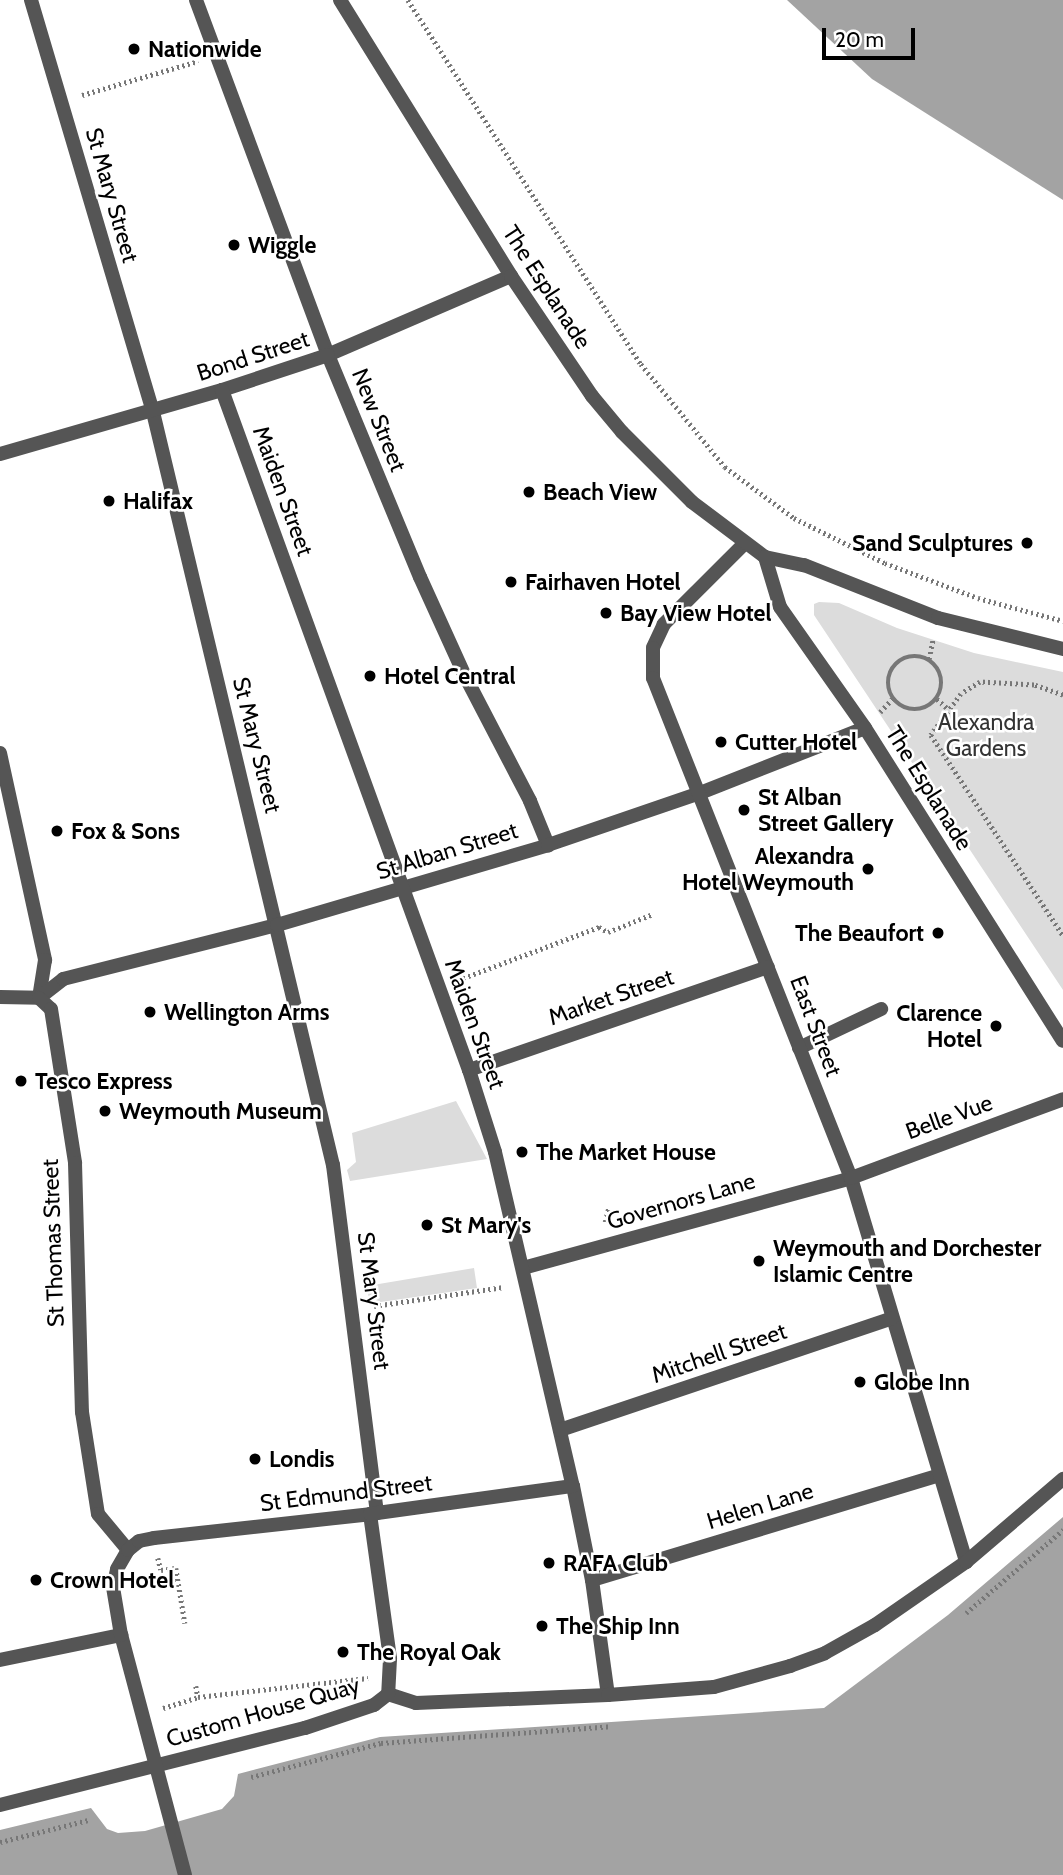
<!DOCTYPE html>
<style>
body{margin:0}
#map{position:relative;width:1063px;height:1875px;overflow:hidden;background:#fff;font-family:Cabin,sans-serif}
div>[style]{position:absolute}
.green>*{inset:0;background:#dcdcdc}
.water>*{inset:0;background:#a3a3a3}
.path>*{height:4.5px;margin-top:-2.25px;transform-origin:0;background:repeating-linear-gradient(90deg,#777 0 2px,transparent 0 5.5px)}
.path>.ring{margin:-2.25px;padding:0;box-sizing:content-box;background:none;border:4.5px solid #777;border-radius:50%}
.service>*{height:14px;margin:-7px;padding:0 7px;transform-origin:7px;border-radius:7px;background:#555}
.pedestrian>*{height:14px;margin:-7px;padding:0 7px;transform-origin:7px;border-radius:7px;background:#555}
.minor>*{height:14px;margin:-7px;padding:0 7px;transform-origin:7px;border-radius:7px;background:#555}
.tertiary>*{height:14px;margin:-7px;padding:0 7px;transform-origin:7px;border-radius:7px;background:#555}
.dots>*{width:19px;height:19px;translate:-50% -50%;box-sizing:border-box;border:4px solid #fff;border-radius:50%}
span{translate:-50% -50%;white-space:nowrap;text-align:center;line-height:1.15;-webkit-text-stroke:5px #fff;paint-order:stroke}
.poi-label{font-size:23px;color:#000;font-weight:700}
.left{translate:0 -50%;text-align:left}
.right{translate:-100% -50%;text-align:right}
.street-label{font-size:23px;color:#000}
.park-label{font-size:23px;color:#333}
.scale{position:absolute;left:822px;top:28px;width:93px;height:32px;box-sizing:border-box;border:4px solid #000;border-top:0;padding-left:9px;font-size:21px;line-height:24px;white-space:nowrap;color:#000;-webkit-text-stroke:5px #fff;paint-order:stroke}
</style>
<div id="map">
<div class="green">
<div style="clip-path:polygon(819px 602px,839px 603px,897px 628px,974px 653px,1063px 672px,1063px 990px,814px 615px,814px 604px)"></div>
<div style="clip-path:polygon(456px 1101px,487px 1159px,350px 1181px,347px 1170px,356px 1162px,352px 1133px)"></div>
<div style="clip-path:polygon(474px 1268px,477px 1288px,374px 1303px,369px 1300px,367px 1286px)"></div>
</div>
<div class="water">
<div style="clip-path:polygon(787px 0,1063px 0,1063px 200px,872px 79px)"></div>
<div style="clip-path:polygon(1063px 1517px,1063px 1875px,0 1875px,0 1830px,91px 1808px,107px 1829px,118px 1833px,145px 1831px,222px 1809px,234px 1796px,238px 1774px,380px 1737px,824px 1708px,948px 1615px)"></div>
</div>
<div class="path">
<div style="left:408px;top:0;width:432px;rotate:57.4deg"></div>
<div style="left:641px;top:364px;width:133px;rotate:50.8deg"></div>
<div style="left:725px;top:467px;width:86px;rotate:36.5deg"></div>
<div style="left:794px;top:518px;width:102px;rotate:26.3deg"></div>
<div style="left:885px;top:563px;width:99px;rotate:20.6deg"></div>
<div style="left:978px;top:598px;width:88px;rotate:15.1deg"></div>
<div style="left:82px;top:95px;width:121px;rotate:-16.3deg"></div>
<div class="ring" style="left:888px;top:656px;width:49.5px;height:49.5px"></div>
<div style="left:929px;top:659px;width:20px;rotate:-79deg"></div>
<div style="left:1063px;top:695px;width:31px;rotate:-161deg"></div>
<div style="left:1034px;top:685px;width:54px;rotate:-176.8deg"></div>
<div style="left:980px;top:682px;width:22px;rotate:148deg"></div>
<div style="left:961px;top:694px;width:51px;rotate:126.2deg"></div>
<div style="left:931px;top:735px;width:240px;rotate:56.6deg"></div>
<div style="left:937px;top:699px;width:15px;rotate:42deg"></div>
<div style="left:880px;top:712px;width:18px;rotate:-47deg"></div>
<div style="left:458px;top:980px;width:151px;rotate:-20.6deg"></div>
<div style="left:599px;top:927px;width:10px;rotate:29deg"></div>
<div style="left:608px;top:932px;width:48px;rotate:-21.8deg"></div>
<div style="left:605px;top:1222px;width:16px;rotate:-76deg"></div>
<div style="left:374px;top:1306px;width:131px;rotate:-8.3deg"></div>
<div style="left:158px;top:1558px;width:12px;rotate:76deg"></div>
<div style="left:161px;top:1570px;width:15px;rotate:-8deg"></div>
<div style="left:176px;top:1568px;width:56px;rotate:80.7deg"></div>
<div style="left:966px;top:1613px;width:128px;rotate:-40.6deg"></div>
<div style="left:196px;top:1686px;width:11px;rotate:80deg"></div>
<div style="left:163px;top:1708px;width:37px;rotate:-17deg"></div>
<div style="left:198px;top:1697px;width:171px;rotate:-6.4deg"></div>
<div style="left:251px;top:1777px;width:134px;rotate:-14.7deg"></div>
<div style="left:381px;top:1743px;width:230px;rotate:-4.2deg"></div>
<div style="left:0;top:1842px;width:91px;rotate:-14deg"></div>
</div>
<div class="service">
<div style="left:196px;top:0;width:379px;rotate:69.6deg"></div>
<div style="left:328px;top:355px;width:240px;rotate:67.5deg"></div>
<div style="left:420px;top:577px;width:107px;rotate:65.6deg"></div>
<div style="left:464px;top:674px;width:143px;rotate:62.5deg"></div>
<div style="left:530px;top:801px;width:48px;rotate:67.8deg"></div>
<div style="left:799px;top:1048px;width:91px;rotate:-25.4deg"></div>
<div style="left:592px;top:1580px;width:363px;rotate:-16.8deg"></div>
</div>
<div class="pedestrian">
<div style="left:31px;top:0;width:430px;rotate:73.5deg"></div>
<div style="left:153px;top:412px;width:774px;rotate:76.56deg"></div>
<div style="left:333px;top:1165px;width:351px;rotate:82.8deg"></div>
<div style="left:0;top:454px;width:231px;rotate:-16.1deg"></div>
<div style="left:0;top:753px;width:212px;rotate:77.7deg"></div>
<div style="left:45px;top:960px;width:38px;rotate:99deg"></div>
<div style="left:39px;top:998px;width:31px;rotate:-38deg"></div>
<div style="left:63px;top:979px;width:221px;rotate:-14.2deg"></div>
<div style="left:277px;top:925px;width:283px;rotate:-16.4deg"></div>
<div style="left:548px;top:845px;width:161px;rotate:-18.9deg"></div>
<div style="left:700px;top:793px;width:177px;rotate:-21.5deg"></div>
<div style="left:523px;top:1268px;width:340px;rotate:-15.3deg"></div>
</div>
<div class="minor">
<div style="left:511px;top:276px;width:199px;rotate:156.7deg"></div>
<div style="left:328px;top:355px;width:112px;rotate:161.7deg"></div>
<div style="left:222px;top:390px;width:723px;rotate:70.04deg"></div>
<div style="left:469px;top:1070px;width:86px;rotate:72.4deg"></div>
<div style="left:495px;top:1152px;width:343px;rotate:76.9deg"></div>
<div style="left:573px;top:1486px;width:96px;rotate:78.6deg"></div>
<div style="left:592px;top:1580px;width:116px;rotate:82.1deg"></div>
<div style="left:745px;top:543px;width:115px;rotate:135deg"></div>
<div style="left:664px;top:624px;width:26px;rotate:115deg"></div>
<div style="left:653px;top:648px;width:30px;rotate:90deg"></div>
<div style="left:653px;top:678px;width:538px;rotate:68.4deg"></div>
<div style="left:851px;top:1178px;width:401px;rotate:73.3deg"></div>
<div style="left:0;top:997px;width:39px;rotate:1deg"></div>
<div style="left:39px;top:998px;width:16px;rotate:43deg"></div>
<div style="left:51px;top:1009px;width:156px;rotate:81.1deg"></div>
<div style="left:75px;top:1163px;width:249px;rotate:88.4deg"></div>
<div style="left:82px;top:1412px;width:103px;rotate:81.1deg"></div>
<div style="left:98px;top:1514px;width:47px;rotate:50.2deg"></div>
<div style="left:469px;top:1070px;width:316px;rotate:-19deg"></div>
<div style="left:851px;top:1178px;width:226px;rotate:-20.4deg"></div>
<div style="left:560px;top:1430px;width:350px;rotate:-18.6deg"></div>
<div style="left:370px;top:1514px;width:146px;rotate:82.1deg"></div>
<div style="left:390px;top:1659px;width:35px;rotate:93deg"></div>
<div style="left:0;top:1660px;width:124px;rotate:-11.7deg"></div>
<div style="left:388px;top:1694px;width:29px;rotate:18deg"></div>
<div style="left:416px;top:1703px;width:192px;rotate:-2.4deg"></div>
<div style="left:608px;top:1695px;width:106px;rotate:-4.3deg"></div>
<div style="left:714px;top:1687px;width:79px;rotate:-15.4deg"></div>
<div style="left:790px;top:1666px;width:37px;rotate:-20deg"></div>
<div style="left:825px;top:1653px;width:57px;rotate:-29.2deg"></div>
<div style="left:875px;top:1625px;width:111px;rotate:-34.7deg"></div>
<div style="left:966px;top:1562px;width:128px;rotate:-40.6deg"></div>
<div style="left:0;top:1805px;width:315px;rotate:-14.2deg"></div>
<div style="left:305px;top:1728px;width:73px;rotate:-18.4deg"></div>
<div style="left:374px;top:1705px;width:18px;rotate:-38deg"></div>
<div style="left:185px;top:1875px;width:248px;rotate:-104.9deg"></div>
<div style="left:121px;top:1635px;width:49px;rotate:-99.5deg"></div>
<div style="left:113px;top:1587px;width:18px;rotate:-77deg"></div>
<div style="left:117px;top:1569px;width:22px;rotate:-60deg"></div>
<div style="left:128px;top:1550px;width:14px;rotate:-39deg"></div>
<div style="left:139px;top:1541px;width:15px;rotate:-11deg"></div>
<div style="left:154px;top:1538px;width:217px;rotate:-6.3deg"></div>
<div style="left:370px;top:1514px;width:205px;rotate:-7.9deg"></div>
</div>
<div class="tertiary">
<div style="left:340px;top:0;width:325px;rotate:58.2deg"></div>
<div style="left:511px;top:276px;width:145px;rotate:56deg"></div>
<div style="left:592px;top:396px;width:47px;rotate:50.2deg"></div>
<div style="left:622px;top:432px;width:99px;rotate:45deg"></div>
<div style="left:692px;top:502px;width:91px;rotate:37deg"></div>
<div style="left:765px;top:557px;width:40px;rotate:12deg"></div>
<div style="left:804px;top:565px;width:144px;rotate:21.6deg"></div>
<div style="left:938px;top:618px;width:129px;rotate:13.9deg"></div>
<div style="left:765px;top:557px;width:52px;rotate:73.3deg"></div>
<div style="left:780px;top:607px;width:148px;rotate:54.9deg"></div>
<div style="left:865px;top:728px;width:370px;rotate:57.7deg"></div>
</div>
<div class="dots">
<div style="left:134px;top:49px;background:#000"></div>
<div style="left:234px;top:245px;background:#000"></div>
<div style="left:529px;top:492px;background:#000"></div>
<div style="left:109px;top:501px;background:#000"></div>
<div style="left:1027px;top:543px;background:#000"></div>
<div style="left:511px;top:582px;background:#000"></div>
<div style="left:606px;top:613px;background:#000"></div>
<div style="left:370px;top:676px;background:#000"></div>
<div style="left:721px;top:742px;background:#000"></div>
<div style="left:744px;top:810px;background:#000"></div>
<div style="left:57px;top:831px;background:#000"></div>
<div style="left:868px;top:869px;background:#000"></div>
<div style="left:938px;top:933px;background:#000"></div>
<div style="left:150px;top:1012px;background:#000"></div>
<div style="left:996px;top:1026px;background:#000"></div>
<div style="left:21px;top:1081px;background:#000"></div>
<div style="left:105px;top:1111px;background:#000"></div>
<div style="left:522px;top:1152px;background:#000"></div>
<div style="left:427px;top:1225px;background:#000"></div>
<div style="left:759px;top:1261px;background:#000"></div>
<div style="left:860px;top:1382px;background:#000"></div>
<div style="left:255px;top:1459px;background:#000"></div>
<div style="left:549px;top:1563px;background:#000"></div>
<div style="left:36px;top:1580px;background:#000"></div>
<div style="left:542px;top:1626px;background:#000"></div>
<div style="left:343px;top:1652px;background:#000"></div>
</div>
<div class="poi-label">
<span class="left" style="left:148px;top:49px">Nationwide</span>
<span class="left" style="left:248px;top:245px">Wiggle</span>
<span class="left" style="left:543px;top:492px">Beach View</span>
<span class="left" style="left:123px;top:501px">Halifax</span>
<span class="right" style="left:1013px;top:543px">Sand Sculptures</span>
<span class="left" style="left:525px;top:582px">Fairhaven Hotel</span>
<span class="left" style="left:620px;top:613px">Bay View Hotel</span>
<span class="left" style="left:384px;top:676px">Hotel Central</span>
<span class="left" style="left:735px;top:742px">Cutter Hotel</span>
<span class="left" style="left:758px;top:810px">St Alban<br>Street Gallery</span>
<span class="left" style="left:71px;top:831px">Fox &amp; Sons</span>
<span class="right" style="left:854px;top:869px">Alexandra<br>Hotel Weymouth</span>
<span class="right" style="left:924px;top:933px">The Beaufort</span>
<span class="left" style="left:164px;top:1012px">Wellington Arms</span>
<span class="right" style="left:982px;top:1026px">Clarence<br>Hotel</span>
<span class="left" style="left:35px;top:1081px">Tesco Express</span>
<span class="left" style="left:119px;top:1111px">Weymouth Museum</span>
<span class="left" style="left:536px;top:1152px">The Market House</span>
<span class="left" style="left:441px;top:1225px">St Mary's</span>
<span class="left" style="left:773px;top:1261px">Weymouth and Dorchester<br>Islamic Centre</span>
<span class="left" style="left:874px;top:1382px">Globe Inn</span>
<span class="left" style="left:269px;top:1459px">Londis</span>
<span class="left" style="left:563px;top:1563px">RAFA Club</span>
<span class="left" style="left:50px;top:1580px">Crown Hotel</span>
<span class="left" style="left:556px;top:1626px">The Ship Inn</span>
<span class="left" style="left:357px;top:1652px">The Royal Oak</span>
</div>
<div class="street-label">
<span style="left:112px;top:195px;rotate:74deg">St Mary Street</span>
<span style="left:547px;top:287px;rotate:57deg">The Esplanade</span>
<span style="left:253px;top:356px;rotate:-18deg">Bond Street</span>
<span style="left:379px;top:420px;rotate:68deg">New Street</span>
<span style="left:283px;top:491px;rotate:70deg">Maiden Street</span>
<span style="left:257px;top:745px;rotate:76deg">St Mary Street</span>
<span style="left:929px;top:788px;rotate:58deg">The Esplanade</span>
<span style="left:447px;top:851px;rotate:-17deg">St Alban Street</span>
<span style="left:611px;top:997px;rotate:-19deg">Market Street</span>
<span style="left:475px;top:1024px;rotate:70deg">Maiden Street</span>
<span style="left:816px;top:1026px;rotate:69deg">East Street</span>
<span style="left:949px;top:1117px;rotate:-20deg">Belle Vue</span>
<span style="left:681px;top:1201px;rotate:-16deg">Governors Lane</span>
<span style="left:53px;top:1243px;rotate:-92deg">St Thomas Street</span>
<span style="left:374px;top:1301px;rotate:83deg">St Mary Street</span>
<span style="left:719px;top:1353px;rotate:-19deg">Mitchell Street</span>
<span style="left:346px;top:1493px;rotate:-7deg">St Edmund Street</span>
<span style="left:760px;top:1506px;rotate:-17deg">Helen Lane</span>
<span style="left:263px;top:1712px;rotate:-16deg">Custom House Quay</span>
</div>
<div class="park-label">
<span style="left:986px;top:735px">Alexandra<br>Gardens</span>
</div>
<div class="scale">20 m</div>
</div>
